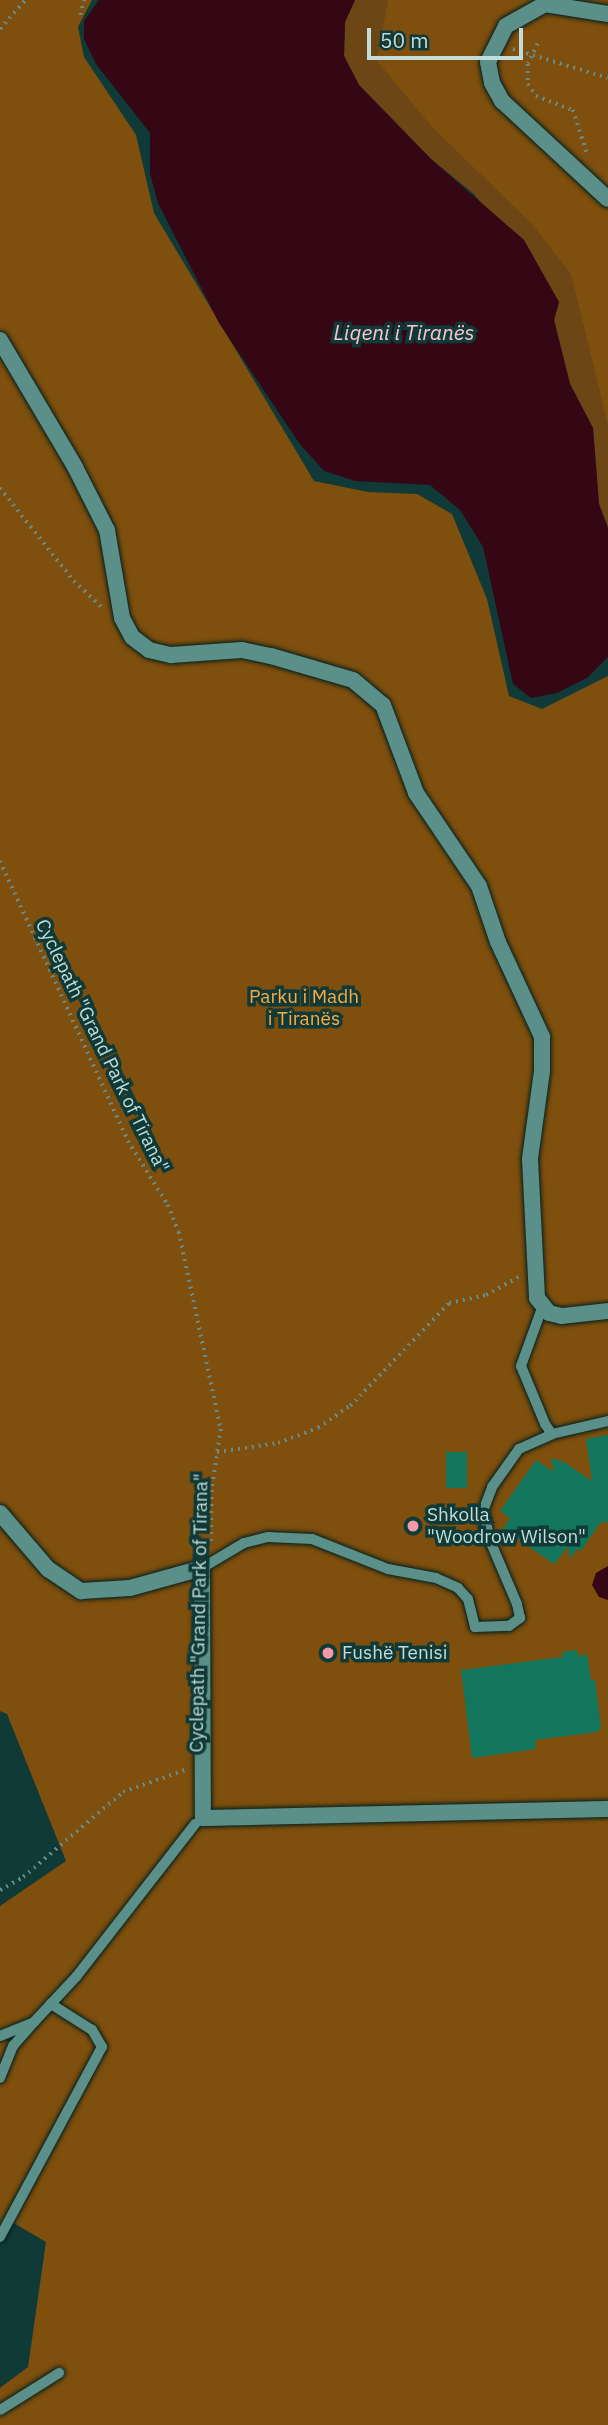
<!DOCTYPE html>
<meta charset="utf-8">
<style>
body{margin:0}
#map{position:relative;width:608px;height:2425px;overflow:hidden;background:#103a37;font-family:"IBM Plex Sans",sans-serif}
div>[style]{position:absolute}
.green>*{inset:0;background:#6c4614}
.forest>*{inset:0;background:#7e4f0d}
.water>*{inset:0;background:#350714}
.building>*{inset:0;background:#11765b;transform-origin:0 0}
.path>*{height:3.5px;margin-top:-1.75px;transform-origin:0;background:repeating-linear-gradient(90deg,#698b88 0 2px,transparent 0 7px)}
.roads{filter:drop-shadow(0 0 2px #031f1d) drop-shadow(0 0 2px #031f1d)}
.service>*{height:10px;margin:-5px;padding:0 5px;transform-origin:5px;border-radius:5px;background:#5a8f8a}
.pedestrian>*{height:16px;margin:-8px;padding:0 8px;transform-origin:8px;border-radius:8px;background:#5a8f8a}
.dots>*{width:19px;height:19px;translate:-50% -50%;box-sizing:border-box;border:4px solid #103a37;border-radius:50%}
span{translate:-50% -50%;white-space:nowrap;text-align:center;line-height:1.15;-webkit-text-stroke:7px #103a37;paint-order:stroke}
.park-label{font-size:19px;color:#fdaa40}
.street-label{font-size:19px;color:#c1dcd9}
.poi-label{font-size:19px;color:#c1dcd9}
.left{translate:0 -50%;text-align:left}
.water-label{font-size:21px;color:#fac6cd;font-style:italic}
.scale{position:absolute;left:367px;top:28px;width:156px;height:32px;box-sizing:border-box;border:4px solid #c1dcd9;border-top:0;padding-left:9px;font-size:21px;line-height:24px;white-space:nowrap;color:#c1dcd9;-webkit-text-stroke:5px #103a37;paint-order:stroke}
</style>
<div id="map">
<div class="green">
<div style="clip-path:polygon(355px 0,608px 0,608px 528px,599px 504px,593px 428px,570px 384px,554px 320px,559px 302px,474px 194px,431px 159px,359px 85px,344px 56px,345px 22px)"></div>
</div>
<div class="forest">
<div style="clip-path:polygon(0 0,92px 0,78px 27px,84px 57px,136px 135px,154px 213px,314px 481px,368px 492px,417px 494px,452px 514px,487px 599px,509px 696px,542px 709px,608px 676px,608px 2425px,0 2425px,0 2388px,28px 2367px,46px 2242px,5px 2218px,0 2227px,0 1906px,66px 1861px,7px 1714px,0 1711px)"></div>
<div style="clip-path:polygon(388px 0,608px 0,608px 425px,571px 274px,532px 224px,432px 127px,377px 61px)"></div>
</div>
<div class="water">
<div style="clip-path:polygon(99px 0,355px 0,345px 22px,344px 56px,359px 85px,431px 159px,524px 240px,559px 302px,554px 320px,570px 384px,593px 428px,599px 504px,608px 528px,608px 657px,587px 678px,557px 693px,531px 698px,513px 684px,483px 547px,460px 510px,430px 485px,355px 481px,324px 471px,299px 443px,219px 323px,158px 203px,150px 174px,150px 133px,96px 64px,84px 39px,84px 21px)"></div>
<div style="clip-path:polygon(608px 1566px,608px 1600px,599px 1597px,592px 1585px,596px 1573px)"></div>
</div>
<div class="building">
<div style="clip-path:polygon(608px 1435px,608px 1522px,600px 1523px,581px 1551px,577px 1549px,570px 1559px,568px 1547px,554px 1564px,503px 1529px,510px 1518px,500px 1511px,536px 1460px,554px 1472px,551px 1458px,564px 1462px,592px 1481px,586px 1439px)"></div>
<div style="left:446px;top:1452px;width:21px;height:36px"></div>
<div style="clip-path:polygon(577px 1650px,578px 1656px,587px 1654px,591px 1680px,595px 1680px,601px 1728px,597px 1732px,535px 1740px,536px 1749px,472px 1758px,461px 1670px,563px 1657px,562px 1652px)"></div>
</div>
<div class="path">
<div style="left:80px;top:15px;width:16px;rotate:-75deg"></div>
<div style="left:0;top:29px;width:38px;rotate:-49deg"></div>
<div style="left:538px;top:44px;width:22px;rotate:117deg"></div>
<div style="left:528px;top:64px;width:20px;rotate:90deg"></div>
<div style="left:528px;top:84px;width:14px;rotate:56deg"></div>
<div style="left:536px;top:96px;width:40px;rotate:21deg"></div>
<div style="left:573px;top:110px;width:45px;rotate:72deg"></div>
<div style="left:513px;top:49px;width:99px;rotate:17deg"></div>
<div style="left:0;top:488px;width:119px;rotate:51.5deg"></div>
<div style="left:74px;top:581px;width:37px;rotate:43deg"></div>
<div style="left:0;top:861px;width:308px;rotate:65.4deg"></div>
<div style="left:128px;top:1141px;width:75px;rotate:58deg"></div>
<div style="left:168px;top:1205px;width:29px;rotate:68deg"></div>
<div style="left:179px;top:1232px;width:201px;rotate:78deg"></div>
<div style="left:221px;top:1429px;width:62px;rotate:98.4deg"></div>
<div style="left:212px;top:1490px;width:56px;rotate:91deg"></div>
<div style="left:217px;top:1452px;width:62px;rotate:-8.4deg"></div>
<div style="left:278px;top:1443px;width:43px;rotate:-20.6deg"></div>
<div style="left:318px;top:1428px;width:39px;rotate:-35deg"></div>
<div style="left:350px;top:1406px;width:143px;rotate:-46.1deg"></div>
<div style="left:449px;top:1303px;width:38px;rotate:-12deg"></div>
<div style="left:486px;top:1295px;width:37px;rotate:-29deg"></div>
<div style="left:0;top:1890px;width:26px;rotate:-29deg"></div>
<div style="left:23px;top:1877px;width:131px;rotate:-40.4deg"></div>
<div style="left:123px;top:1792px;width:66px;rotate:-19.5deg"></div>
</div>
<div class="roads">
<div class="service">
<div style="left:542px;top:1308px;width:62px;rotate:109.9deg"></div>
<div style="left:521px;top:1366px;width:63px;rotate:67.5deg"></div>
<div style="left:545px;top:1424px;width:12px;rotate:55deg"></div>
<div style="left:552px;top:1434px;width:57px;rotate:-13.1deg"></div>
<div style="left:202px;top:1568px;width:49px;rotate:-30.8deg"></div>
<div style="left:244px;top:1543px;width:25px;rotate:-14deg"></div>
<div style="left:268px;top:1537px;width:44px;rotate:2.6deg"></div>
<div style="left:312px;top:1539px;width:82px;rotate:21.5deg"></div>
<div style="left:388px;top:1569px;width:49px;rotate:10.6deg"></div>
<div style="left:436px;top:1578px;width:24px;rotate:24deg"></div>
<div style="left:458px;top:1588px;width:15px;rotate:48deg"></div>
<div style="left:468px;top:1599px;width:29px;rotate:76deg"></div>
<div style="left:475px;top:1627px;width:34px;rotate:-2deg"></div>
<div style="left:509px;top:1626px;width:14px;rotate:-36deg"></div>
<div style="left:520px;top:1618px;width:14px;rotate:-102deg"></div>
<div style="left:517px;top:1604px;width:66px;rotate:-113.1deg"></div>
<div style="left:491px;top:1543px;width:33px;rotate:-104deg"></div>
<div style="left:483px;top:1511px;width:26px;rotate:-69deg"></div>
<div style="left:492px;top:1487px;width:47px;rotate:-54.6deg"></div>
<div style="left:519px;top:1449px;width:36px;rotate:-24deg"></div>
<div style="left:0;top:2036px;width:37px;rotate:-22deg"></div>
<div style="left:34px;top:2022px;width:62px;rotate:-47deg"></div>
<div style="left:76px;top:1977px;width:194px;rotate:-52.1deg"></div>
<div style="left:0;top:2078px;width:35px;rotate:-68deg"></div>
<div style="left:13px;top:2046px;width:29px;rotate:-49deg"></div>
<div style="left:0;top:2237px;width:216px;rotate:-61.8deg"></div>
<div style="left:102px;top:2047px;width:20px;rotate:-120deg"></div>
<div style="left:92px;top:2030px;width:49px;rotate:-147.6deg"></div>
<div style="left:0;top:2410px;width:70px;rotate:-32.1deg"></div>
</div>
<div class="pedestrian">
<div style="left:608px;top:14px;width:64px;rotate:-171deg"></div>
<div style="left:545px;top:4px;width:45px;rotate:150.6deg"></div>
<div style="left:506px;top:26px;width:40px;rotate:116.6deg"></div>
<div style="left:488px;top:62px;width:21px;rotate:79deg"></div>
<div style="left:492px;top:83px;width:21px;rotate:61deg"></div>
<div style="left:502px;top:101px;width:144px;rotate:42.8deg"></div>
<div style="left:0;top:340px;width:147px;rotate:59.4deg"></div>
<div style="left:75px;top:467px;width:71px;rotate:63.1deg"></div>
<div style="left:107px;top:530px;width:89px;rotate:80.3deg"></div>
<div style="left:122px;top:618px;width:21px;rotate:62deg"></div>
<div style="left:132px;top:637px;width:21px;rotate:37deg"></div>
<div style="left:149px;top:650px;width:23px;rotate:13deg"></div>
<div style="left:171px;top:655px;width:71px;rotate:-4deg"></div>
<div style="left:242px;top:650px;width:30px;rotate:12deg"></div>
<div style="left:271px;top:656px;width:85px;rotate:16.3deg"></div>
<div style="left:353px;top:680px;width:39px;rotate:40deg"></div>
<div style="left:383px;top:705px;width:94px;rotate:69.4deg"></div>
<div style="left:416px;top:793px;width:112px;rotate:55.9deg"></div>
<div style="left:479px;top:886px;width:59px;rotate:71.3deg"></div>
<div style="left:498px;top:942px;width:105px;rotate:65.1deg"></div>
<div style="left:542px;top:1037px;width:34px;rotate:90deg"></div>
<div style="left:542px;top:1071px;width:89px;rotate:97.8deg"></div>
<div style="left:530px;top:1159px;width:139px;rotate:87.1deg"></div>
<div style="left:537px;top:1298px;width:19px;rotate:51deg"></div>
<div style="left:549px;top:1313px;width:13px;rotate:13deg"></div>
<div style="left:562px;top:1316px;width:46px;rotate:-6.2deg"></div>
<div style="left:0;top:1513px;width:74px;rotate:49.4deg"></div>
<div style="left:48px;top:1569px;width:40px;rotate:34deg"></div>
<div style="left:81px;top:1591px;width:49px;rotate:-3.5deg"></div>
<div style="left:130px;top:1588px;width:75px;rotate:-15.5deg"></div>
<div style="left:202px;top:1568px;width:250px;rotate:89.8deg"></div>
<div style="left:203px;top:1818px;width:405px;rotate:-1.3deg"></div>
</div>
</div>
<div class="dots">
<div style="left:413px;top:1526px;background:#f39aa9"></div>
<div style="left:328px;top:1653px;background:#f39aa9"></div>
</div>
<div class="park-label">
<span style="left:304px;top:1008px">Parku i Madh<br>i Tiranës</span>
</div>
<div class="street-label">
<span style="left:102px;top:1046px;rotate:64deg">Cyclepath "Grand Park of Tirana"</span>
<span style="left:199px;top:1613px;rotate:-89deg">Cyclepath "Grand Park of Tirana"</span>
</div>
<div class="poi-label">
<span class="left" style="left:427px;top:1526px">Shkolla<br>"Woodrow Wilson"</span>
<span class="left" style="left:342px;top:1653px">Fushë Tenisi</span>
</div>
<div class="water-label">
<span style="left:404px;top:332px">Liqeni i Tiranës</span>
</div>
<div class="scale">50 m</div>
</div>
